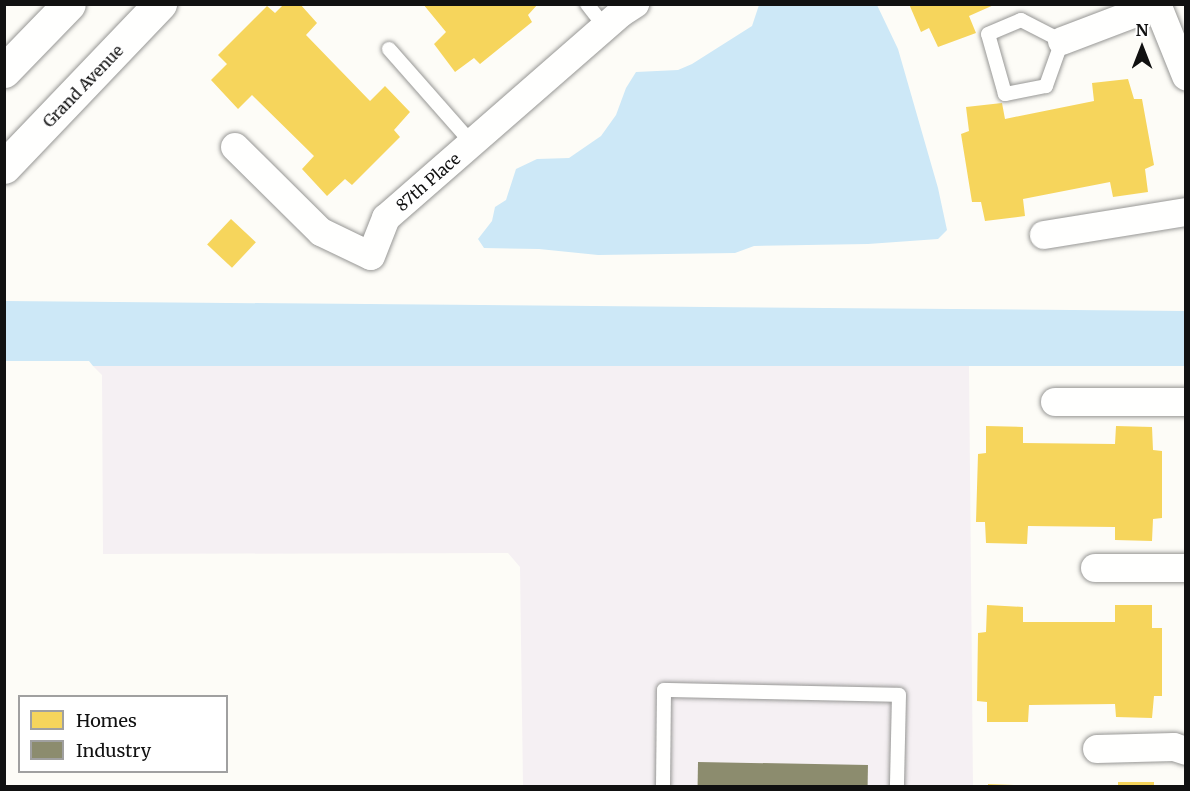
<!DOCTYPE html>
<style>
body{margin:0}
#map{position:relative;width:1190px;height:791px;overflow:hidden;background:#fdfcf7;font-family:Merriweather,serif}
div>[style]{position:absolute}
.industrial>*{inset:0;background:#f5f0f3}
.water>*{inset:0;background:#cde8f7}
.homes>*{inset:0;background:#f6d55c;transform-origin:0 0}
.industry>*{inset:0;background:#8c8c6e;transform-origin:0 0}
.roads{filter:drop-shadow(0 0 2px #979795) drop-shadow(0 0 2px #979795)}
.service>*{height:14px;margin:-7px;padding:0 7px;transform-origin:7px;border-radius:7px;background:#fffffe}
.minor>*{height:28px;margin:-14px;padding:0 14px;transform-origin:14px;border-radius:14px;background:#fffffe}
.tertiary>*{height:33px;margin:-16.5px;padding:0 16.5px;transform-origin:16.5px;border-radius:16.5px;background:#fffffe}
span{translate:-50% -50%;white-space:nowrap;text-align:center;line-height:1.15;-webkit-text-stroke:6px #fff;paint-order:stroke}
.street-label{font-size:16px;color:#111}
.frame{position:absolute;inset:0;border:6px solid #111;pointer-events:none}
.legend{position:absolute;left:18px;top:695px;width:210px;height:78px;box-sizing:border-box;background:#fff;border:2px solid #a0a0a0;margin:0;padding:8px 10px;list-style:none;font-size:18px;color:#111}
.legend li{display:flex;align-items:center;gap:12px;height:30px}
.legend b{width:30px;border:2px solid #a0a0a0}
.north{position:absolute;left:1112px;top:18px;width:60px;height:60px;-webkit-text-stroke:4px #fff;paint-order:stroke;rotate:0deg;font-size:16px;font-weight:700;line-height:24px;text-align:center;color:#111}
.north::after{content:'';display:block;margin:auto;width:21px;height:27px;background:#111;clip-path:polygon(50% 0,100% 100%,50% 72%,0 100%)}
</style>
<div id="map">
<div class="industrial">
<div style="clip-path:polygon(93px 366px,969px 366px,973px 786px,523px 786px,520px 567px,508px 553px,103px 554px,102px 375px)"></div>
</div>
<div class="water">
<div style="clip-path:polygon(759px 5px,877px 5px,898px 49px,938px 188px,947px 230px,938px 239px,868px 244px,754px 246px,735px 253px,598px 255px,539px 249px,484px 248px,478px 239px,492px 221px,495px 207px,506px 200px,516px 169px,537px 159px,569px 158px,601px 136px,616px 115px,626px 88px,636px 72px,678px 70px,692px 64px,752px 26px)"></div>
<div style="clip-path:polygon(5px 301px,1185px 311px,1185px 366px,93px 366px,89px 361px,5px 361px)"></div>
</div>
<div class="homes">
<div style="clip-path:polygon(284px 4px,300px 4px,317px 23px,306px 35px,370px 101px,385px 86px,410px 112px,394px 130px,400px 137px,352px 185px,345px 179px,327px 196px,302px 169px,314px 156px,252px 95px,238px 109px,211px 80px,227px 64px,218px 55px,267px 6px,275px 13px)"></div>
<div style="clip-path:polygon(423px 4px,538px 4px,528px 15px,532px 22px,480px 64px,474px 58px,455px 72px,434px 44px,446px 32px)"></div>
<div style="clip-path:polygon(909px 4px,996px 4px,969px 16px,976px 33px,938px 47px,929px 28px,921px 32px)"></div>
<div style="clip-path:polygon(1128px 79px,1134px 99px,1142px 99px,1154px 165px,1145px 169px,1148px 192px,1113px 197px,1110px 182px,1023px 199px,1025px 216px,985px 221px,981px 202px,972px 202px,961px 134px,969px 131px,966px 107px,1002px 103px,1005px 119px,1094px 101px,1092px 83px)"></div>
<div style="left:231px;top:219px;width:34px;height:35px;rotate:43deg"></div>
<div style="clip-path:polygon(986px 426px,1023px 427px,1023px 443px,1115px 444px,1116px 426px,1152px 427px,1153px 450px,1162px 451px,1162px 518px,1153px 519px,1152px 541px,1115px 540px,1115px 527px,1028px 526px,1027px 544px,986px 543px,985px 522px,976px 522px,978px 454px,986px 453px)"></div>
<div style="clip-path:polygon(987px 605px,1023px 607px,1023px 622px,1115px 622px,1115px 605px,1152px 605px,1152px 628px,1162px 628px,1162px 696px,1154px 696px,1152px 718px,1116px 717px,1115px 704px,1029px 705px,1028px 722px,987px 722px,987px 702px,977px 701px,978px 633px,986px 632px)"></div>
<div style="left:1118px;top:782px;width:36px;height:4px"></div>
<div style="clip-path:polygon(988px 784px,1014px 785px,1014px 786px,988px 786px)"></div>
</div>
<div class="industry">
<div style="left:698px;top:762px;width:170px;height:24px;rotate:1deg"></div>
</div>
<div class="roads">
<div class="service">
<div style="left:587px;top:4px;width:29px;rotate:52deg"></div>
<div style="left:1021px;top:20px;width:46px;rotate:27.1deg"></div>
<div style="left:1062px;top:41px;width:48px;rotate:109.6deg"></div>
<div style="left:1046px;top:86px;width:42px;rotate:169deg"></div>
<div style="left:1005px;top:94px;width:62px;rotate:-105.8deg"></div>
<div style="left:988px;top:34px;width:36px;rotate:-23deg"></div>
<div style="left:389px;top:49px;width:125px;rotate:48.6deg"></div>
<div style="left:663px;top:786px;width:96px;rotate:-89.4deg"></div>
<div style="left:664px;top:690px;width:235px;rotate:1.2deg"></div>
<div style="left:899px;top:695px;width:91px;rotate:91.3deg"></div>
</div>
<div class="minor">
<div style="left:1157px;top:4px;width:78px;rotate:68.1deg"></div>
<div style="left:1062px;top:41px;width:102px;rotate:-20.8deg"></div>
<div style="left:235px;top:147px;width:121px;rotate:44.7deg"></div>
<div style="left:321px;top:232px;width:55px;rotate:25.6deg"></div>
<div style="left:371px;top:256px;width:41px;rotate:-68.5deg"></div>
<div style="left:386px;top:218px;width:312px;rotate:-41.1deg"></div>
<div style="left:621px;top:13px;width:17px;rotate:-33deg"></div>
<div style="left:1044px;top:235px;width:144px;rotate:-9.2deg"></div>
<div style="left:1055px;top:402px;width:131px"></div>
<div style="left:1095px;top:568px;width:91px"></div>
<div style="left:1097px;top:749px;width:77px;rotate:-1.5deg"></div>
<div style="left:1174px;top:747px;width:13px;rotate:18deg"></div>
</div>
<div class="tertiary">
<div style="left:4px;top:71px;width:93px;rotate:-45.9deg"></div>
<div style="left:4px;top:167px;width:226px;rotate:-46.3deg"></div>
</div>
</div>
<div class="street-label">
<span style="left:83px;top:86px;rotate:-46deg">Grand Avenue</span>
<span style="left:428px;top:182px;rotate:-41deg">87th Place</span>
</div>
<div class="frame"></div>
<ul class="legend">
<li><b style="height:16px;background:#f6d55c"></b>Homes</li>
<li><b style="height:16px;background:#8c8c6e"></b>Industry</li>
</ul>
<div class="north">N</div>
</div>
